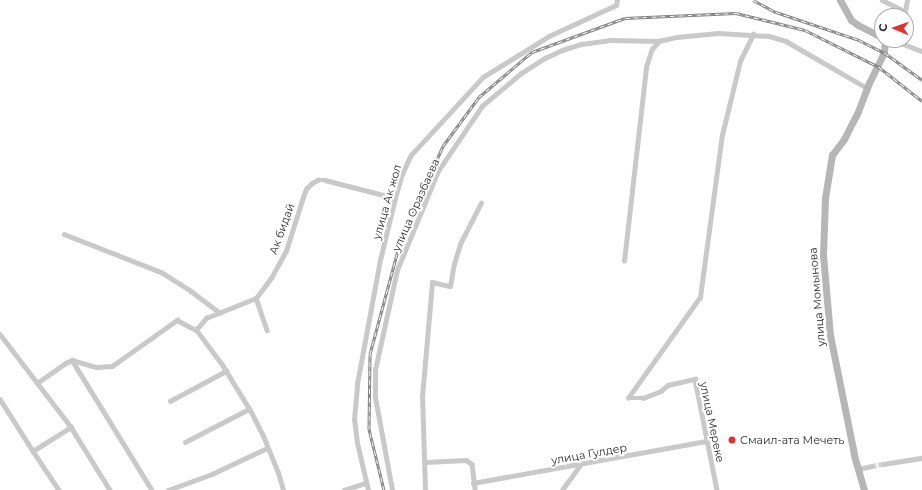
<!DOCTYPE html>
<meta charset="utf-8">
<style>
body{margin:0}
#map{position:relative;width:922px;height:490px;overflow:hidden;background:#fff;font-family:Montserrat,sans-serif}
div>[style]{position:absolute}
.street-tunnel>*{height:4.5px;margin-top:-2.25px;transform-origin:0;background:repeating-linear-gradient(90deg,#d5d5d5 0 4.5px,transparent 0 6.5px)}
.street>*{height:4.5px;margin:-2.25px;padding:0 2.25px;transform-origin:2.25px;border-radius:2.25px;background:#c9c9c9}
.secondary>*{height:7px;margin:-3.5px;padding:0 3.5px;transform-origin:3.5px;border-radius:3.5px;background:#b6b6b6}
.rail>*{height:3px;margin-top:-1.5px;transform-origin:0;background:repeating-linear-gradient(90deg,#fff 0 4.5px,#818181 0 9px);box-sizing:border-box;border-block:1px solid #818181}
.dots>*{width:11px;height:11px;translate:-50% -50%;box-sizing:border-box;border:2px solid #fff;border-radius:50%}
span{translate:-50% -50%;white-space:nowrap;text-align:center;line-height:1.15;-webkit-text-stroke:4px #fff;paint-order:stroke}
.street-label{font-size:11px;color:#2c2c2c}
.poi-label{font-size:11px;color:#2c2c2c}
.left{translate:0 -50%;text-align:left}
.north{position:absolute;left:874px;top:8px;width:40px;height:40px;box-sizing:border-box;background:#fff;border:1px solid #ababab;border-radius:50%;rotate:272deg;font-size:11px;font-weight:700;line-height:16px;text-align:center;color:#2c2c2c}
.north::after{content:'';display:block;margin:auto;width:14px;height:18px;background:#df3232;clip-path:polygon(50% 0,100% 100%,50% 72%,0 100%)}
</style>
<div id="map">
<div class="street-tunnel">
<div style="left:872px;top:466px;width:11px;rotate:-10deg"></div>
</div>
<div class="street">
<div style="left:882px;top:0;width:25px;rotate:26deg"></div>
<div style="left:904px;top:16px;width:16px;rotate:-79deg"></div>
<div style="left:893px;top:40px;width:31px;rotate:21deg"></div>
<div style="left:64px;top:234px;width:104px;rotate:21.4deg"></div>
<div style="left:161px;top:272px;width:36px;rotate:32deg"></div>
<div style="left:191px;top:291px;width:36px;rotate:37deg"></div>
<div style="left:624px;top:261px;width:195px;rotate:-83.5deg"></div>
<div style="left:646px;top:67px;width:19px;rotate:-72deg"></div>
<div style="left:652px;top:49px;width:11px;rotate:-49deg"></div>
<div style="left:659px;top:41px;width:18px;rotate:-13deg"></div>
<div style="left:677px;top:37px;width:41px;rotate:-5.6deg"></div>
<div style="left:718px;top:33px;width:51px;rotate:3.4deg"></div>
<div style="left:769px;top:36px;width:18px;rotate:16deg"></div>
<div style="left:786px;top:41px;width:94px;rotate:30.1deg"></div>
<div style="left:256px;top:298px;width:34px;rotate:71deg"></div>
<div style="left:0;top:334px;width:117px;rotate:52.6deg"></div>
<div style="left:71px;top:427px;width:74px;rotate:58.2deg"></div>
<div style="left:72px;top:360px;width:153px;rotate:58.4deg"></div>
<div style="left:37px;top:383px;width:35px;rotate:-35deg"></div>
<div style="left:66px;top:363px;width:7px;rotate:-27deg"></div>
<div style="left:72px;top:360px;width:26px;rotate:16deg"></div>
<div style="left:97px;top:367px;width:15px;rotate:-4deg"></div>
<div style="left:112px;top:366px;width:80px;rotate:-35.3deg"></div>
<div style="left:177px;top:320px;width:21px;rotate:28deg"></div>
<div style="left:628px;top:398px;width:124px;rotate:-54.5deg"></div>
<div style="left:700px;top:297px;width:163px;rotate:-82.3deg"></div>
<div style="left:722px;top:135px;width:76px;rotate:-76.3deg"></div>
<div style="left:740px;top:61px;width:30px;rotate:-64deg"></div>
<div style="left:628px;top:398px;width:15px"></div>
<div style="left:643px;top:398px;width:19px;rotate:-21deg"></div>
<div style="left:661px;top:391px;width:9px;rotate:-41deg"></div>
<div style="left:668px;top:385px;width:28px;rotate:-13deg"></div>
<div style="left:695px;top:379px;width:113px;rotate:78.8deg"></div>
<div style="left:0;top:399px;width:62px;rotate:57.6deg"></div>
<div style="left:33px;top:451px;width:45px;rotate:-32.3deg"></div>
<div style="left:170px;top:401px;width:64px;rotate:-28.2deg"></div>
<div style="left:185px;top:442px;width:72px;rotate:-27.3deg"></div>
<div style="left:33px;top:451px;width:47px;rotate:56.3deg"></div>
<div style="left:425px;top:462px;width:41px;rotate:-2.8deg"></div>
<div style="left:466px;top:460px;width:7px;rotate:34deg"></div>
<div style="left:472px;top:464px;width:26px;rotate:83deg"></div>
<div style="left:883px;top:464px;width:39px;rotate:-9deg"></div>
<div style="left:858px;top:469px;width:14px;rotate:-12deg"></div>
<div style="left:473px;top:483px;width:238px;rotate:-10.2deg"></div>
<div style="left:168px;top:490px;width:47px;rotate:-20deg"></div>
<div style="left:212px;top:474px;width:61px;rotate:-25.3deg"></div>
<div style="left:283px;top:490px;width:18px;rotate:-106deg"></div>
<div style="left:278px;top:473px;width:40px;rotate:-112deg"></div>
<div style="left:263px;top:436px;width:30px;rotate:-117deg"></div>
<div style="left:249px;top:409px;width:52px;rotate:-121.5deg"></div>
<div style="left:222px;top:365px;width:44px;rotate:-126.6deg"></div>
<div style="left:196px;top:330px;width:16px;rotate:-50deg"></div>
<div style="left:206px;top:318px;width:54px;rotate:-21.8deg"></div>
<div style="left:256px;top:298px;width:25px;rotate:-53deg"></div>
<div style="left:271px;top:278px;width:31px;rotate:-61deg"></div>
<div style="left:286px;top:251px;width:57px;rotate:-72.5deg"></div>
<div style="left:303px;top:197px;width:9px;rotate:-69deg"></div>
<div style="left:306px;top:189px;width:8px;rotate:-45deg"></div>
<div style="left:312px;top:183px;width:7px;rotate:-27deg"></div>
<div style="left:318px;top:180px;width:7px"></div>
<div style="left:325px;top:180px;width:72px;rotate:14.4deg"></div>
<div style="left:344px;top:490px;width:23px;rotate:-18deg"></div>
<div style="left:368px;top:490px;width:48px;rotate:-103.2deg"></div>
<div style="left:357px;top:443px;width:23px;rotate:-97deg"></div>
<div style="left:354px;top:420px;width:36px;rotate:-85deg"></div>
<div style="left:357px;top:384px;width:126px;rotate:-79.5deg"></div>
<div style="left:380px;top:260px;width:64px;rotate:-76.4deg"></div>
<div style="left:395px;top:198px;width:25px;rotate:-74deg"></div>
<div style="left:402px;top:174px;width:21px;rotate:-65deg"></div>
<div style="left:411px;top:155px;width:106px;rotate:-47.3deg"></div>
<div style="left:483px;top:77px;width:78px;rotate:-31.8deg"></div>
<div style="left:549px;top:36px;width:74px;rotate:-24.8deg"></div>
<div style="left:616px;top:5px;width:5px;rotate:-79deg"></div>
<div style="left:392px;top:490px;width:95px;rotate:-100.4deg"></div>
<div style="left:375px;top:397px;width:27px;rotate:-90deg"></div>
<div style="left:375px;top:370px;width:102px;rotate:-77.6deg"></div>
<div style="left:397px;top:270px;width:107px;rotate:-67.5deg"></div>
<div style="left:438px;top:171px;width:78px;rotate:-55.9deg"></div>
<div style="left:482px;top:106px;width:50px;rotate:-40.1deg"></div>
<div style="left:520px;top:74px;width:30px;rotate:-33deg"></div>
<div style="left:545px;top:58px;width:19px;rotate:-25deg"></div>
<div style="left:562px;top:50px;width:21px;rotate:-17deg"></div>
<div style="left:582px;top:44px;width:29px;rotate:-8deg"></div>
<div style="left:611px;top:40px;width:48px;rotate:1.2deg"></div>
<div style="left:425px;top:490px;width:93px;rotate:-91.8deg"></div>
<div style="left:422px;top:397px;width:115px;rotate:-85deg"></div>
<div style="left:432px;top:282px;width:18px;rotate:13deg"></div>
<div style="left:450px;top:286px;width:22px;rotate:-80deg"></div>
<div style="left:454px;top:264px;width:21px;rotate:-73deg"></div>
<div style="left:460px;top:244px;width:46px;rotate:-62.9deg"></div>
<div style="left:562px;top:490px;width:32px;rotate:-54deg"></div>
</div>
<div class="secondary">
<div style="left:840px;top:0;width:23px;rotate:61deg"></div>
<div style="left:851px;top:20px;width:9px;rotate:36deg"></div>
<div style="left:858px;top:25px;width:27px;rotate:27deg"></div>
<div style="left:864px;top:490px;width:37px;rotate:-106deg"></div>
<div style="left:854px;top:454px;width:121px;rotate:-101.4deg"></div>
<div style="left:830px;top:335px;width:80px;rotate:-95deg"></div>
<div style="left:823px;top:255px;width:57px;rotate:-88deg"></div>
<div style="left:825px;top:198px;width:44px;rotate:-80.8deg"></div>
<div style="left:832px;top:155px;width:20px;rotate:-53deg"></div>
<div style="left:844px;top:139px;width:28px;rotate:-63deg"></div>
<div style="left:857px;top:114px;width:33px;rotate:-69deg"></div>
<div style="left:869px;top:83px;width:34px;rotate:-64deg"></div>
<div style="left:884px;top:52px;width:12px;rotate:-85deg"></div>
</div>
<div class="rail">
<div style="left:753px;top:0;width:26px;rotate:28deg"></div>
<div style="left:776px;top:12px;width:88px;rotate:18.6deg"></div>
<div style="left:859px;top:40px;width:29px;rotate:27deg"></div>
<div style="left:885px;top:53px;width:46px;rotate:36.1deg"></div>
<div style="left:384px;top:490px;width:63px;rotate:-103.8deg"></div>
<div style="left:369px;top:429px;width:75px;rotate:-89.2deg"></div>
<div style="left:370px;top:354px;width:115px;rotate:-74.9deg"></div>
<div style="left:400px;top:243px;width:106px;rotate:-66.1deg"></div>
<div style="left:443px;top:146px;width:61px;rotate:-53.7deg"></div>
<div style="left:479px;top:97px;width:70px;rotate:-40.3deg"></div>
<div style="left:532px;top:52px;width:99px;rotate:-20.1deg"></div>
<div style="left:625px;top:18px;width:111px;rotate:-2.6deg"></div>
<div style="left:736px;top:13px;width:71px;rotate:13.8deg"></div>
<div style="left:805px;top:30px;width:83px;rotate:26.6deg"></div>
<div style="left:879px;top:67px;width:55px;rotate:38.3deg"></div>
</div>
<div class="dots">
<div style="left:732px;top:440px;background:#df3232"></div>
</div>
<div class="street-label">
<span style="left:387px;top:202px;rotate:-74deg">улица Ак жол</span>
<span style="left:416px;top:205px;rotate:-66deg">улица Оразбаева</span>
<span style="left:282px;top:229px;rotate:-70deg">Ак бидай</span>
<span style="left:817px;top:297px;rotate:-95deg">улица Момынова</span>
<span style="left:712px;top:422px;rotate:78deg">улица Мереке</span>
<span style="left:589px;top:454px;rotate:-10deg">улица Гулдер</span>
</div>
<div class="poi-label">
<span class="left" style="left:740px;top:440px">Смаил-ата Мечеть</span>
</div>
<div class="north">С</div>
</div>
